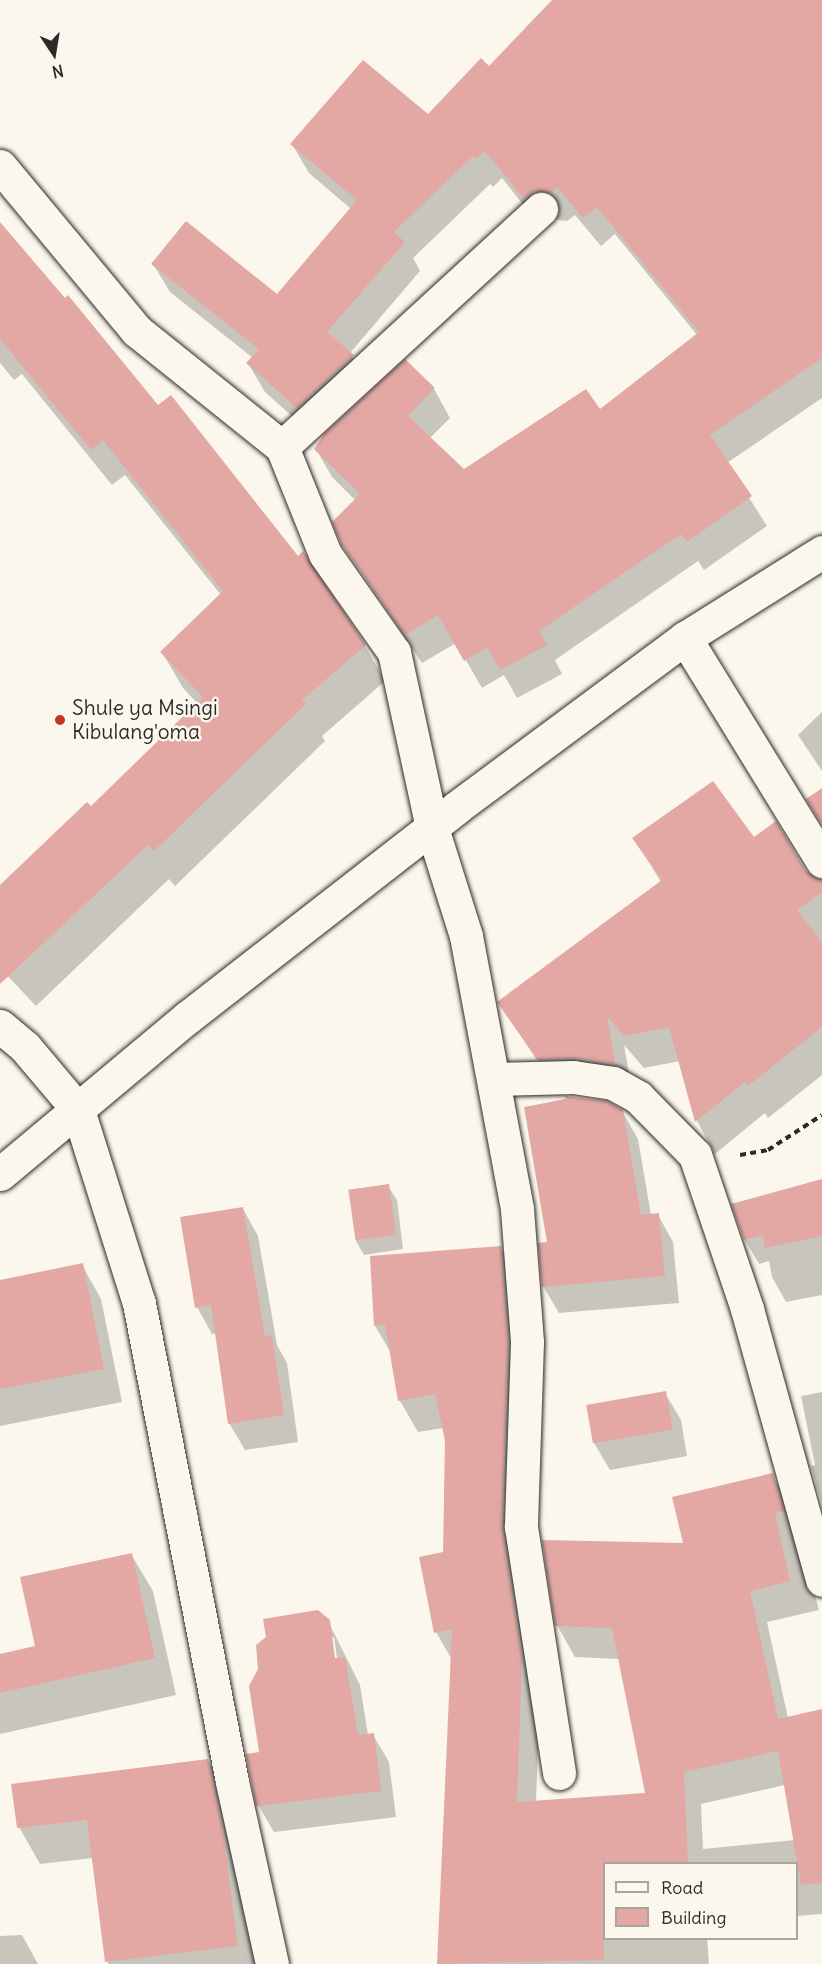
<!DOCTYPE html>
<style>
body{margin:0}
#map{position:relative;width:822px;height:1964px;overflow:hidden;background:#fbf7ec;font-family:Delius,sans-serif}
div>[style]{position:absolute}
.shadow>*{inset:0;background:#0003}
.building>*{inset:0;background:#e3a8a4;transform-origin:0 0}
.path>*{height:4px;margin-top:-2px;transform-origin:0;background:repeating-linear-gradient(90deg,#2b2b2b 0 6px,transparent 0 10.5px)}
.roads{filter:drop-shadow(0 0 2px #2b2b2b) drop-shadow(0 0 2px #2b2b2b)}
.street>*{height:33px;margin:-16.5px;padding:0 16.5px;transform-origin:16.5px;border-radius:16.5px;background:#fbf7ec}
.secondary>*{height:33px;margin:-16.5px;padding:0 16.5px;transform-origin:16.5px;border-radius:16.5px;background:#fbf7ec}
.dots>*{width:16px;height:16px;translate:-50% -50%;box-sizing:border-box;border:3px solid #fbf7ec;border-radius:50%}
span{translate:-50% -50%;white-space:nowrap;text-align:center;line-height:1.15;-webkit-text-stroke:5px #fbf7ec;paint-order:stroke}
.poi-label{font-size:21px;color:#2b2b2b}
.left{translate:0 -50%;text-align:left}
.legend{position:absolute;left:603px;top:1862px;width:195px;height:78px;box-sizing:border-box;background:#fbf7ec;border:2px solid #a8a59f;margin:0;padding:8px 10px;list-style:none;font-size:18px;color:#2b2b2b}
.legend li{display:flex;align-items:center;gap:12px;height:30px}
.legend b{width:30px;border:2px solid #a8a59f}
.north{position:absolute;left:24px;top:24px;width:60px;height:60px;-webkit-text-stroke:4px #fbf7ec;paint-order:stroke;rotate:168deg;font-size:16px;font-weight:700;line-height:24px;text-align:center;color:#2b2b2b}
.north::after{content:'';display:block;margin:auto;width:21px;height:27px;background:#2b2b2b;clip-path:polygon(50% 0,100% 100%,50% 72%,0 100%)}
</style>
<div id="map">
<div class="shadow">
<div style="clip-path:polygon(554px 0,822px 0,822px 398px,727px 463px,767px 526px,704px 570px,698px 561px,555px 660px,562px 674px,517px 698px,504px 675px,482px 688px,456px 643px,422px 663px,343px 544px,356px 501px,332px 477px,316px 449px,434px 389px,450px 418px,429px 439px,464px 471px,599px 411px,697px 335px,615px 234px,601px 246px,575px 215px,567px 221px,553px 219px,541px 227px,502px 178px,493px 187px,490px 184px,413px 258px,420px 271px,350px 353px,369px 385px,314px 436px,265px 392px,248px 363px,253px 358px,170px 292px,153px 264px,278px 296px,351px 209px,309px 173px,292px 144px,428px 116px,489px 68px)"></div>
<div style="clip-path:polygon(0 225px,365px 646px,385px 681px,322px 736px,325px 741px,175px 886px,169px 879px,36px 1006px,0 968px,0 887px,91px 808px,198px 704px,183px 688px,162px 652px,221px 595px,125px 475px,112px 485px,22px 374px,14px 380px,0 363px)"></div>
<div style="clip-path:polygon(822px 712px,822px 771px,798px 735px)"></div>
<div style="clip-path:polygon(634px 838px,753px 838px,800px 864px,813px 879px,822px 879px,822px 1075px,768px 1118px,765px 1113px,715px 1154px,697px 1121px,680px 1061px,644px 1068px,624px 1045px,633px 1097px,558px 1092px,499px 1003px,661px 882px)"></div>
<div style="clip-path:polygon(572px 1097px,622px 1111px,638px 1139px,651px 1215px,658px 1215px,673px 1242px,679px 1303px,559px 1313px,543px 1286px,548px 1244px,526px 1108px)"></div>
<div style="clip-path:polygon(822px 1180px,822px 1295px,786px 1302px,772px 1277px,769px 1261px,759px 1264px,745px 1240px)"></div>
<div style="clip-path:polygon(388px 1186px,397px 1200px,403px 1249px,364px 1255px,356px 1241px)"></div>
<div style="clip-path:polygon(243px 1209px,258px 1236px,277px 1345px,287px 1363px,298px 1442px,245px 1450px,229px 1423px,217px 1333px,212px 1334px,197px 1307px)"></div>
<div style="clip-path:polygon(evenodd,500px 1247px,519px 1279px,540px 1692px,536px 1802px,646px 1794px,619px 1659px,575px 1657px,557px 1625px,685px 1544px,772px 1475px,791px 1507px,819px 1610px,767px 1622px,788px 1718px,822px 1710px,822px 1914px,796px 1916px,796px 1864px,604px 1864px,604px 1938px,707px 1938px,709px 1964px,438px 1964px,452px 1660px,436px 1632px,445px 1554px,446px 1441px,443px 1428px,418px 1432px,400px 1401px,391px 1353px,375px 1326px,500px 1247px,785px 1785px,795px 1840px,703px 1849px,701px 1804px,785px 1785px)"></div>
<div style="clip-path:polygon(82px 1265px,101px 1299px,122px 1402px,0 1426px,0 1282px)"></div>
<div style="clip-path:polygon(822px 1392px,822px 1504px,811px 1466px,815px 1465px,801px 1396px)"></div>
<div style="clip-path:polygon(665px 1393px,681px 1420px,687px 1456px,610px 1470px,594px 1443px,588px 1407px)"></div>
<div style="clip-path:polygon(131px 1554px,153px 1591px,176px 1695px,0 1734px,0 1656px,36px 1648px)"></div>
<div style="clip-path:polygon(evenodd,328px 1621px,360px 1685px,368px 1735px,373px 1735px,389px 1762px,396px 1817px,274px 1832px,258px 1805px,261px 1754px,328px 1621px,331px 1637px,334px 1637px,338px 1665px,335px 1666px,331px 1637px)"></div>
<div style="clip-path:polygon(208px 1761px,229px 1797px,256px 1964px,108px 1964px,93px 1858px,40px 1864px,19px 1827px)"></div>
<div style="clip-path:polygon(22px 1935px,38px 1964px,0 1964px,0 1936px)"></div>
</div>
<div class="building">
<div style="clip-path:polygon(552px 0,822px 0,822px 358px,710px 435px,752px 496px,687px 542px,681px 534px,539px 631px,547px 645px,500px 670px,487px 647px,464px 661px,438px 615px,405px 635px,342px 545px,332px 522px,360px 494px,314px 449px,325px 433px,405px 359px,435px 388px,408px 416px,464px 469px,586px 389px,600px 409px,699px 332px,597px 207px,583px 218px,557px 187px,550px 193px,536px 191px,524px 199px,485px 151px,476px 159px,473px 156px,394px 232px,405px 242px,327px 332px,354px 355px,297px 408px,246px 363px,259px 349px,151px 264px,186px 221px,277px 294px,357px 200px,290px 144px,363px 60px,428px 114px,481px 58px,489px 66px)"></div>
<div style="clip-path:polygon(0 222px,65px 298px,68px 295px,158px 405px,171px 395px,298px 556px,303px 551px,366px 645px,302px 700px,306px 704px,154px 851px,148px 845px,0 984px,0 885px,87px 802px,91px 806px,203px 697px,160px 652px,223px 591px,103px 440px,91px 450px,0 339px)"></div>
<div style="clip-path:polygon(713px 781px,754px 837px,776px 821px,806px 871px,822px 880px,822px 892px,797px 910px,822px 942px,822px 1027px,748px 1086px,745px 1082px,695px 1122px,669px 1027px,624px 1036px,607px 1016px,615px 1064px,576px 1058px,537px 1059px,497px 1002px,662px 880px,632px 838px)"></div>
<div style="clip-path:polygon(822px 788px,822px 825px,806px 799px)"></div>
<div style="clip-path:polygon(564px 1096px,607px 1101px,623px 1110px,641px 1215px,659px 1213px,665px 1276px,542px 1287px,538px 1243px,547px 1242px,524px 1107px,567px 1099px)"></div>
<div style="clip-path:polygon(822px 1179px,822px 1236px,765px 1248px,763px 1235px,744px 1240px,731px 1204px)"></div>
<div style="left:389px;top:1184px;width:51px;height:41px;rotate:82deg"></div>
<div style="clip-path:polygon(243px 1207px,265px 1336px,272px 1335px,284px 1415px,228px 1424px,211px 1305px,195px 1308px,180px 1217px)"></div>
<div style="clip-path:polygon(501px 1246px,508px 1342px,502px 1527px,522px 1659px,517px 1802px,645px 1793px,612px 1628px,555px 1626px,542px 1540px,683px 1543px,672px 1497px,773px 1473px,784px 1511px,775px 1513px,790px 1581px,750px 1591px,778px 1719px,822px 1709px,822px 1883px,801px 1885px,778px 1751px,684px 1772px,688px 1863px,604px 1863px,604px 1960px,437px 1964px,452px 1629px,434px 1633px,419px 1557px,443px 1552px,445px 1441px,435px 1394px,398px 1401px,385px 1325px,374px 1326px,370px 1256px)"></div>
<div style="clip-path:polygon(83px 1263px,104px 1369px,0 1389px,0 1280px)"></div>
<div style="left:666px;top:1391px;width:39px;height:81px;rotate:80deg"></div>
<div style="clip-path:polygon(132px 1553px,155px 1658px,0 1693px,0 1654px,35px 1646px,20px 1577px)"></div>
<div style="clip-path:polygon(318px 1610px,330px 1620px,335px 1658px,345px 1657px,358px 1735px,374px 1733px,381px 1791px,256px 1806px,246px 1754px,259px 1752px,249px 1686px,258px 1669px,256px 1645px,266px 1637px,263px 1619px)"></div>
<div style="clip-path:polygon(208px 1759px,222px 1826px,238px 1946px,105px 1962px,87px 1820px,17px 1828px,11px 1784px)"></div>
</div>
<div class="path">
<div style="left:740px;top:1155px;width:28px;rotate:-10deg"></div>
<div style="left:768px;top:1150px;width:64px;rotate:-32.9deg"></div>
</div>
<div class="roads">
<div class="street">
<div style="left:0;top:166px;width:214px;rotate:50.3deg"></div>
<div style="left:137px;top:331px;width:186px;rotate:38.7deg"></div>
<div style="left:282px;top:447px;width:115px;rotate:68.1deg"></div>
<div style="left:325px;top:554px;width:120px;rotate:54.9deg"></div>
<div style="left:394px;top:652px;width:180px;rotate:77.8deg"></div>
<div style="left:432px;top:828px;width:113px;rotate:72.5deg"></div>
<div style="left:466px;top:936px;width:278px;rotate:79.4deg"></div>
<div style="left:517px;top:1209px;width:133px;rotate:85.7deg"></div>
<div style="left:527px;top:1342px;width:185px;rotate:91.9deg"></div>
<div style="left:521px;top:1527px;width:249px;rotate:81.2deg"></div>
<div style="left:282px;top:447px;width:352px;rotate:-42.6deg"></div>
<div style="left:685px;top:638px;width:262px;rotate:58.4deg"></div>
<div style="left:0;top:1026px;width:33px;rotate:40deg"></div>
<div style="left:25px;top:1047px;width:82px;rotate:49.9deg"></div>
<div style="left:78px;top:1110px;width:202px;rotate:72.5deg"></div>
<div style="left:139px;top:1303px;width:488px;rotate:79deg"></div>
<div style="left:232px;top:1782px;width:186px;rotate:77.6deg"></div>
<div style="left:494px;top:1079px;width:79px;rotate:-1.5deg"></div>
<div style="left:573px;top:1077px;width:40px;rotate:8.5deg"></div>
<div style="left:613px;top:1083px;width:29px;rotate:29deg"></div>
<div style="left:638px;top:1097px;width:81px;rotate:45.5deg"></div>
<div style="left:695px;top:1155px;width:163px;rotate:71.3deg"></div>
<div style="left:747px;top:1309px;width:281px;rotate:74.5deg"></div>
</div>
<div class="secondary">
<div style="left:0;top:1174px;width:245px;rotate:-39.9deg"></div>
<div style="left:188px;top:1017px;width:340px;rotate:-37.9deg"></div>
<div style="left:456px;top:808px;width:285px;rotate:-36.6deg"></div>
<div style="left:685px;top:638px;width:162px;rotate:-32.1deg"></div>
</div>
</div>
<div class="dots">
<div style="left:60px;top:720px;background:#c8321e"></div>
</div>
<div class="poi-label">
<span class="left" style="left:72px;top:720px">Shule ya Msingi<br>Kibulang'oma</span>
</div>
<ul class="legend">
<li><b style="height:8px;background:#fbf7ec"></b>Road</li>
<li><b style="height:16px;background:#e3a8a4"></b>Building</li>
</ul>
<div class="north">N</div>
</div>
